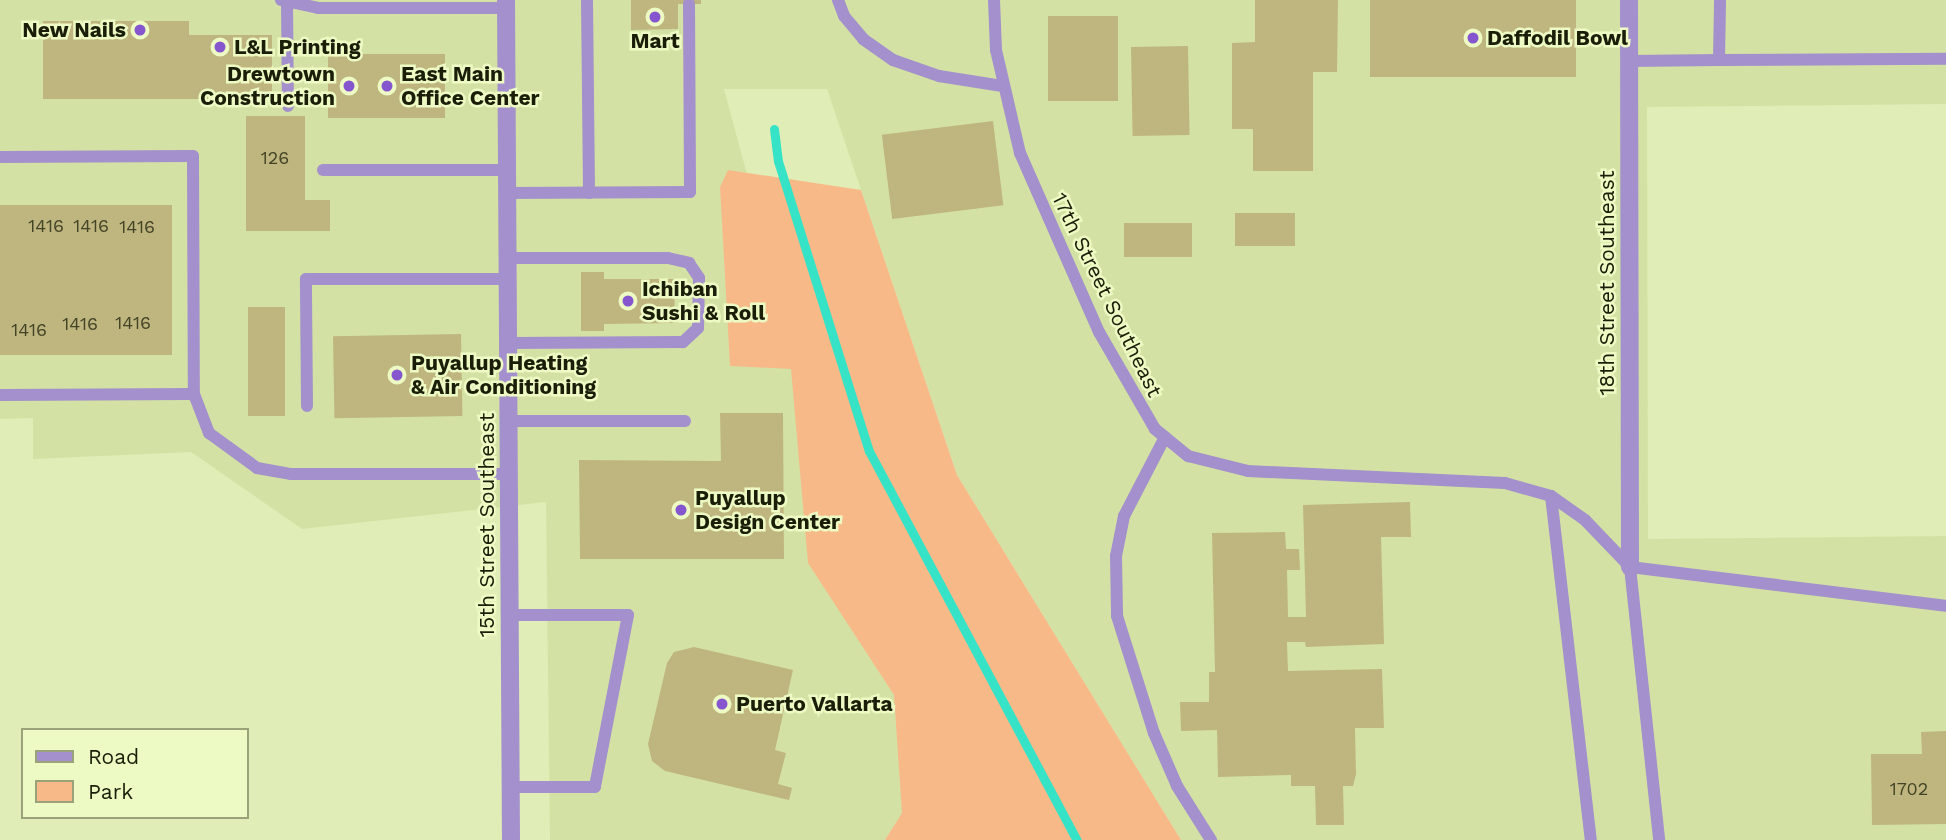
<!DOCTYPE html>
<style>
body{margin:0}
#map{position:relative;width:1946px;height:840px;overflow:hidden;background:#e0edb6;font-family:"Work Sans",sans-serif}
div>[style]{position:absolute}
.built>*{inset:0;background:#d3e2a4}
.green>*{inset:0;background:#f8b989}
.stream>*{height:9px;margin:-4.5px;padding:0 4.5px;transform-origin:4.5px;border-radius:4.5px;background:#36e3c6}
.building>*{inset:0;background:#bfb57f;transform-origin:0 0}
.service>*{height:12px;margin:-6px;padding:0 6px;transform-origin:6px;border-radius:6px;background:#a390cc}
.minor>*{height:18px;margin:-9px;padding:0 9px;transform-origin:9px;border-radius:9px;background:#a390cc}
.tertiary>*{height:18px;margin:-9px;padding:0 9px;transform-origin:9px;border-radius:9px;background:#a390cc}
.dots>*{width:19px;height:19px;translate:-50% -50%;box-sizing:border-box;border:4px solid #edfac3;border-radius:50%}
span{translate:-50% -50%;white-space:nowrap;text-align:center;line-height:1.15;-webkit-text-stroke:5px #edfac3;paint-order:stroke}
.number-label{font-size:18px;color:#434426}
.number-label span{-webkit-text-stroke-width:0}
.poi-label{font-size:21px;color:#1a1e09;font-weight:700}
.right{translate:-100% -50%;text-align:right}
.left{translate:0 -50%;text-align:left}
.street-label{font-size:21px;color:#1a1e09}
.legend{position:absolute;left:21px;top:728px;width:228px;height:91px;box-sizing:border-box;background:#edfac3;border:2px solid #99a279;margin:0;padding:9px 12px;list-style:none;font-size:21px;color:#1a1e09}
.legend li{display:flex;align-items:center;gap:14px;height:35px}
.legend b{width:35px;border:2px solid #99a279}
</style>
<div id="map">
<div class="built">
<div style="clip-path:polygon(0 0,1946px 0,1946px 104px,1647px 107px,1648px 539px,1946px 536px,1946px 840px,1181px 840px,957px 475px,827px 89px,724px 89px,817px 434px,1015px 840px,550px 840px,546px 502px,302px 529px,191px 452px,33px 459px,33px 418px,0 419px)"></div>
</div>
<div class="green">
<div style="clip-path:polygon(728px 170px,861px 190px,957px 475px,1181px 840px,885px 840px,902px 813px,894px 695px,808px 563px,791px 369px,730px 366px,720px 187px)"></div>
</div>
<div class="stream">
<div style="left:774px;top:129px;width:32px;rotate:83deg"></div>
<div style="left:778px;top:161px;width:304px;rotate:72.6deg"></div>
<div style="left:869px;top:451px;width:441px;rotate:61.9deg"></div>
</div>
<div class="building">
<div style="clip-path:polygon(631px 0,701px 0,701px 4px,678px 4px,678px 29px,631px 30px)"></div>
<div style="clip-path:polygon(1255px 0,1338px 0,1337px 72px,1313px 72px,1313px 171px,1253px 171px,1253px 129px,1232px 129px,1232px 43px,1255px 42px)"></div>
<div style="left:1370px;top:0;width:206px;height:77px"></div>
<div style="left:1048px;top:16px;width:70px;height:85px"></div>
<div style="clip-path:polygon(43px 21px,189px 21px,189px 35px,272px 35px,272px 99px,43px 99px)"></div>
<div style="left:1188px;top:46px;width:89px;height:57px;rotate:89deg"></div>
<div style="left:328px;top:54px;width:117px;height:64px"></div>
<div style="clip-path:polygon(246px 116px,305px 116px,305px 200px,330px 200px,330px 231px,246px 231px)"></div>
<div style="left:993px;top:121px;width:85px;height:112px;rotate:83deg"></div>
<div style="left:0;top:205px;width:172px;height:150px"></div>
<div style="left:1295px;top:213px;width:33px;height:60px;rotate:90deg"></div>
<div style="left:1192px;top:223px;width:34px;height:68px;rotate:90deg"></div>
<div style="clip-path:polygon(581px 272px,604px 272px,604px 279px,674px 279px,675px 323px,604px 324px,604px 331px,581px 331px)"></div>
<div style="left:248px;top:307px;width:37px;height:109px"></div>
<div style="left:461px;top:334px;width:82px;height:128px;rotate:89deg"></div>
<div style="clip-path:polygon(720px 413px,783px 413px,784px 559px,580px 559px,579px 460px,721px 461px)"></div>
<div style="clip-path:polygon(1410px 502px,1411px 537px,1381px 537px,1384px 644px,1306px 647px,1305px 642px,1287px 642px,1288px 671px,1382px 669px,1384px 728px,1355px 728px,1356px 774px,1353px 786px,1343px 786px,1344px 825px,1316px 825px,1315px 786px,1291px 786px,1291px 775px,1218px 777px,1217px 730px,1181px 731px,1180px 702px,1209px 702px,1209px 672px,1215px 672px,1212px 533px,1285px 532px,1286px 549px,1299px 549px,1300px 570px,1287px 570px,1288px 617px,1306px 617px,1303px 505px)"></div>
<div style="clip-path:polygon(694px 647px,793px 670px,775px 750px,786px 753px,778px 784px,792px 788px,789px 800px,665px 771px,652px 761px,648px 744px,667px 663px,674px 652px)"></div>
<div style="clip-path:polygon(1946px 731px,1946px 824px,1872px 825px,1871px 754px,1922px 754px,1921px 732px)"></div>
</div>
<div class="service">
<div style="left:281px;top:0;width:38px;rotate:12deg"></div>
<div style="left:318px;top:8px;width:188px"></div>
<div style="left:287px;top:0;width:106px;rotate:89.5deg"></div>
<div style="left:587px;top:0;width:193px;rotate:89.4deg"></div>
<div style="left:838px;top:0;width:17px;rotate:69deg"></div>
<div style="left:844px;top:16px;width:30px;rotate:50deg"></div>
<div style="left:863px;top:39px;width:37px;rotate:35deg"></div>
<div style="left:893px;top:60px;width:49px;rotate:19.2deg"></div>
<div style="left:939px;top:76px;width:64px;rotate:9deg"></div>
<div style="left:994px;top:0;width:50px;rotate:87.7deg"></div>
<div style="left:996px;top:50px;width:106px;rotate:76.9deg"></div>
<div style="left:1020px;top:153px;width:196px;rotate:66.2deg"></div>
<div style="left:1099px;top:332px;width:112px;rotate:60deg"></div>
<div style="left:1155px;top:429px;width:43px;rotate:39.3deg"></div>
<div style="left:1188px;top:456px;width:62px;rotate:14deg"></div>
<div style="left:1248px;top:471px;width:257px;rotate:2.7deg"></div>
<div style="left:1505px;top:483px;width:48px;rotate:15.8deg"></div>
<div style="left:1551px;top:496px;width:42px;rotate:35.2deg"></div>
<div style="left:1585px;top:520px;width:65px;rotate:46.2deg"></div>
<div style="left:1719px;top:60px;width:227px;rotate:-0.3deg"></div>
<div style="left:1629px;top:61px;width:90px;rotate:-0.6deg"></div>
<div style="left:1719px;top:60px;width:60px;rotate:-89deg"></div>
<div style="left:0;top:157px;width:193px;rotate:-0.3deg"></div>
<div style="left:193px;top:156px;width:238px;rotate:89.8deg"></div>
<div style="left:194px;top:394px;width:194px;rotate:179.7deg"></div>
<div style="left:323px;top:170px;width:184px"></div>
<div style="left:507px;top:193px;width:183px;rotate:-0.3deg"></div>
<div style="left:690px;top:192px;width:188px;rotate:-90.3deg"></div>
<div style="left:507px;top:258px;width:161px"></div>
<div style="left:668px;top:258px;width:22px;rotate:13deg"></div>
<div style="left:689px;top:263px;width:18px;rotate:56deg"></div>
<div style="left:699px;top:278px;width:50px;rotate:91.1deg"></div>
<div style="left:698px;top:328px;width:21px;rotate:137deg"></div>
<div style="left:683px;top:342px;width:175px;rotate:179.7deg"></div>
<div style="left:194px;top:394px;width:42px;rotate:69deg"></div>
<div style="left:209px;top:433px;width:59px;rotate:36.1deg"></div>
<div style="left:257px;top:468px;width:35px;rotate:10deg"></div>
<div style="left:291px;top:474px;width:218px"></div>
<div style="left:307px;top:406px;width:127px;rotate:-90.5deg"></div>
<div style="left:306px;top:279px;width:201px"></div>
<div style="left:508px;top:421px;width:177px"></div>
<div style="left:1165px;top:437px;width:89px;rotate:117.4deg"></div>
<div style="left:1124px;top:516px;width:41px;rotate:101.3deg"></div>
<div style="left:1116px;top:556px;width:60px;rotate:89deg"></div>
<div style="left:1117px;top:616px;width:123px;rotate:72.5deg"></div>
<div style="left:1154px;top:733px;width:58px;rotate:66.5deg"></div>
<div style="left:1177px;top:786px;width:64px;rotate:57.8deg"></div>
<div style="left:1551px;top:496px;width:346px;rotate:83.4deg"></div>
<div style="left:1630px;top:567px;width:318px;rotate:7deg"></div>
<div style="left:1630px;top:567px;width:275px;rotate:83.9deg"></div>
<div style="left:510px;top:615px;width:118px"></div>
<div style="left:628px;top:615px;width:175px;rotate:100.9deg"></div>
<div style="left:595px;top:787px;width:83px;rotate:180deg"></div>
</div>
<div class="minor">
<div style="left:1629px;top:0;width:567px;rotate:89.9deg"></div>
</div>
<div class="tertiary">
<div style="left:506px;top:0;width:840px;rotate:89.66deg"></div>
</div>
<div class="dots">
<div style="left:655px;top:17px;background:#8656cf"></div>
<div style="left:140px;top:30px;background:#8656cf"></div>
<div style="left:1473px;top:38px;background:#8656cf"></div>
<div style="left:220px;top:47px;background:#8656cf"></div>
<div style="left:349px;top:86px;background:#8656cf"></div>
<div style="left:387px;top:86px;background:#8656cf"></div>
<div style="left:628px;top:301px;background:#8656cf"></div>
<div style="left:397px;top:375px;background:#8656cf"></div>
<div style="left:681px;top:510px;background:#8656cf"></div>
<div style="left:722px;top:704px;background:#8656cf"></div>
</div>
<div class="number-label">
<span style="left:275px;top:158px">126</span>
<span style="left:46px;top:226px">1416</span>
<span style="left:91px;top:226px">1416</span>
<span style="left:137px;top:227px">1416</span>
<span style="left:133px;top:323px">1416</span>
<span style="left:80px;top:324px">1416</span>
<span style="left:29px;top:330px">1416</span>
<span style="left:1909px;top:789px">1702</span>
</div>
<div class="poi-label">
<span class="right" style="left:126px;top:30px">New Nails</span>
<span class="left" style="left:1487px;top:38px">Daffodil Bowl</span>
<span style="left:655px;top:41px">Mart</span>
<span class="left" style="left:234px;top:47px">L&amp;L Printing</span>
<span class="right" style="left:335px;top:86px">Drewtown<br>Construction</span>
<span class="left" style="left:401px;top:86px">East Main<br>Office Center</span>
<span class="left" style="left:642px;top:301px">Ichiban<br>Sushi &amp; Roll</span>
<span class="left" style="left:411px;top:375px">Puyallup Heating<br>&amp; Air Conditioning</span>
<span class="left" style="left:695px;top:510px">Puyallup<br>Design Center</span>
<span class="left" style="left:736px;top:704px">Puerto Vallarta</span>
</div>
<div class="street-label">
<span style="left:1607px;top:283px;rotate:-90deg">18th Street Southeast</span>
<span style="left:1107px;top:295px;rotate:64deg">17th Street Southeast</span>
<span style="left:487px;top:525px;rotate:-90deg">15th Street Southeast</span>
</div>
<ul class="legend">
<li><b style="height:9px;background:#a390cc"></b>Road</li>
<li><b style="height:19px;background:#f8b989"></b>Park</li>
</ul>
</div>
